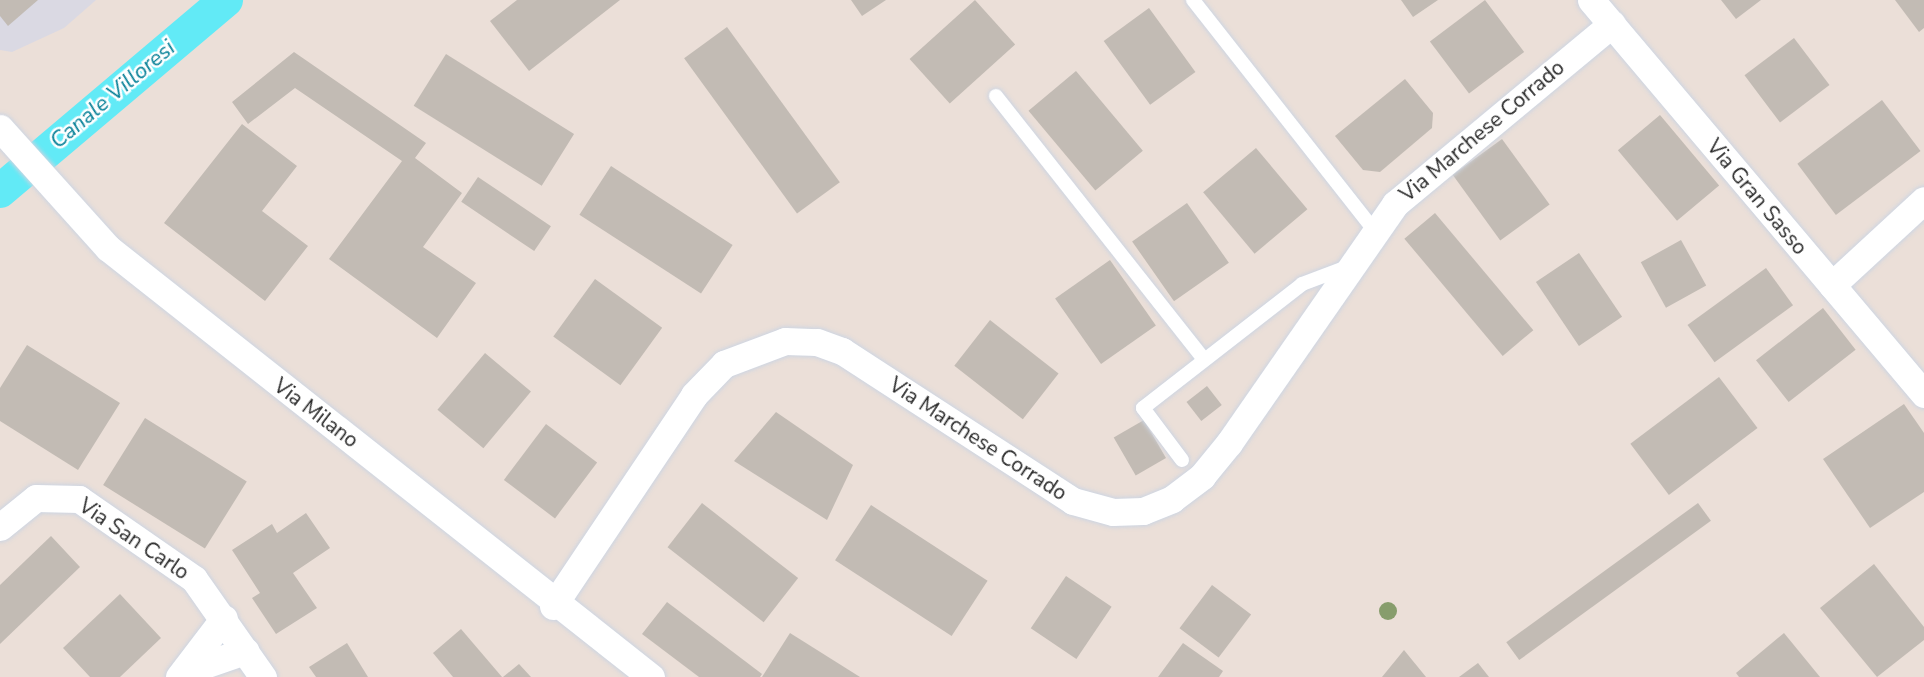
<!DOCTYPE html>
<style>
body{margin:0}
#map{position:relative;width:1924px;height:677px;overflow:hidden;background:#ebdfd8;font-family:"Nunito Sans",sans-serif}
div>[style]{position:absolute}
.industrial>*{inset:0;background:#dad9e3}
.canal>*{height:34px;margin:-17px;padding:0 17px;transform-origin:17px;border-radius:17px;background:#62eaf6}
.building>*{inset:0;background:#c2bbb4;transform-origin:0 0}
.roads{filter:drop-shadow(0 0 2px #cdd5e2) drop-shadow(0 0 2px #cdd5e2)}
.lane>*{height:14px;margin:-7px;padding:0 7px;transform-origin:7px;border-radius:7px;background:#fff}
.street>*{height:27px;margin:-13.5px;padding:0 13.5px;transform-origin:13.5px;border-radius:13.5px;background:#fff}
.trees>*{width:18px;height:18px;margin:-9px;border-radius:50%;background:#879d6c}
span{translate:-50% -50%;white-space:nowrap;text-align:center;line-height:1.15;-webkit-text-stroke:5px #fff;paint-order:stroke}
.street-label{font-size:21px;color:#272727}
.water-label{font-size:22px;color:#068097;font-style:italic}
</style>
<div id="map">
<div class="industrial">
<div style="clip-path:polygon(0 0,96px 0,64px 28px,12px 52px,0 50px)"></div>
</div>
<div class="canal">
<div style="left:0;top:191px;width:296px;rotate:-40.2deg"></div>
</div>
<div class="building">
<div style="clip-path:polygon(0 0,38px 0,8px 26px,0 16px)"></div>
<div style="clip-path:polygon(517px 0,620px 0,529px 71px,490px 21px)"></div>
<div style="clip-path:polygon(851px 0,886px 0,862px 16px)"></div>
<div style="left:975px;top:0;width:60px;height:88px;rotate:48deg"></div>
<div style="clip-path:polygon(1401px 0,1438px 0,1413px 17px)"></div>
<div style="left:1485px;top:0;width:65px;height:69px;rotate:53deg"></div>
<div style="clip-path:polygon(1721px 0,1761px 0,1736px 19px)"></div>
<div style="clip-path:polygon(1895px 0,1924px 0,1924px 28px,1919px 32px)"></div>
<div style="left:1149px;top:8px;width:79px;height:56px;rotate:54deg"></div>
<div style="left:727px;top:27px;width:192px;height:53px;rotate:54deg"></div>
<div style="left:1794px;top:38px;width:59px;height:62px;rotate:53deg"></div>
<div style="clip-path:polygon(294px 52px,426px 143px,415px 158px,462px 193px,423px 247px,476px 283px,437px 338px,329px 259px,402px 161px,295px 88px,248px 124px,232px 102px)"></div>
<div style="left:446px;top:54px;width:151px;height:61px;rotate:32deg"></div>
<div style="left:1076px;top:71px;width:104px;height:62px;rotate:50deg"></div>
<div style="clip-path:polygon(1405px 79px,1433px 113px,1432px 128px,1380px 172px,1363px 170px,1335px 136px)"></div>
<div style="left:1882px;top:100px;width:64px;height:106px;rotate:53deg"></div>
<div style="left:1660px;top:115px;width:92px;height:55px;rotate:50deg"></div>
<div style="clip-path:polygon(242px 124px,297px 166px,262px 211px,308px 246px,265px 301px,164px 223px)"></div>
<div style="left:1502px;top:139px;width:81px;height:61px;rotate:54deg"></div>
<div style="left:1256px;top:148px;width:80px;height:69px;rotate:50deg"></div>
<div style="left:611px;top:166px;width:145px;height:58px;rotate:33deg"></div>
<div style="left:478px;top:177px;width:88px;height:30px;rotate:34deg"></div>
<div style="left:1187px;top:203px;width:73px;height:67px;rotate:55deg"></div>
<div style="left:1435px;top:213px;width:153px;height:40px;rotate:50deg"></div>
<div style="left:1681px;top:240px;width:52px;height:46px;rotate:61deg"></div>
<div style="left:1579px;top:253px;width:77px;height:52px;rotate:56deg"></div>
<div style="left:1110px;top:260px;width:80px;height:67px;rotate:55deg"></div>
<div style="left:1766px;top:268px;width:46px;height:97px;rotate:54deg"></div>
<div style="left:595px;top:279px;width:83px;height:71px;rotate:36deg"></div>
<div style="left:1823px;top:308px;width:53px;height:85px;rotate:52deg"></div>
<div style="left:990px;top:320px;width:87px;height:58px;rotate:38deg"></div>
<div style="clip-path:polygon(27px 345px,120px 403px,78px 470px,0 421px,0 388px)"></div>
<div style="left:485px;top:353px;width:60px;height:74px;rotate:40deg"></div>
<div style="left:1719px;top:377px;width:64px;height:111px;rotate:53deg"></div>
<div style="left:1207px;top:386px;width:24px;height:26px;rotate:52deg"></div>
<div style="clip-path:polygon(1904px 404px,1924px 433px,1924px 492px,1870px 528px,1823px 459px)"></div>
<div style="clip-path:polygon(776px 412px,853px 465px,827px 520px,734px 461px)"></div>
<div style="left:145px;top:418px;width:120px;height:79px;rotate:32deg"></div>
<div style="left:1144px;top:420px;width:44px;height:35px;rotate:60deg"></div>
<div style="left:546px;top:424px;width:64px;height:70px;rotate:37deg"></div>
<div style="left:702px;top:503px;width:122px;height:56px;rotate:38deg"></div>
<div style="left:1698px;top:503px;width:22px;height:237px;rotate:54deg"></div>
<div style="left:871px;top:505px;width:139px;height:66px;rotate:33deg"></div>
<div style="clip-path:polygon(306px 513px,330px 548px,293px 573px,317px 608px,276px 634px,252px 598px,260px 593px,232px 550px,272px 524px,277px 533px)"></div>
<div style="clip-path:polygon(51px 536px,80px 567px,0 644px,0 585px)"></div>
<div style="clip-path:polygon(1874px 564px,1924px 627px,1924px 640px,1877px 677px,1820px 608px)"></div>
<div style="left:1066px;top:576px;width:55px;height:63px;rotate:34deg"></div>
<div style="left:1212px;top:585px;width:49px;height:54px;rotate:37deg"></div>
<div style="clip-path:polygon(120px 594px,161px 638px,120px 677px,90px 677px,63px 648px)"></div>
<div style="clip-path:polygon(667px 602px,762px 674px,760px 677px,699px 677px,642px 634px)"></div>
<div style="clip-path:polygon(461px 629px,502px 677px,453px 677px,433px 653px)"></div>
<div style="clip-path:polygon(790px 633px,860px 677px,762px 677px)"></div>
<div style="clip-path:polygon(1784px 633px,1820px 677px,1739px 677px,1736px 673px)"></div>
<div style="clip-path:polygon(347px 643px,368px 677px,316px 677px,309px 667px)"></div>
<div style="clip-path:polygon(1183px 643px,1223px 671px,1219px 677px,1158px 677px)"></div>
<div style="clip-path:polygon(1404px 650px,1426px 677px,1382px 677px)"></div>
<div style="clip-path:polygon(1478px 663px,1489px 677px,1459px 677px)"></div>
<div style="clip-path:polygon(519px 664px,531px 677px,503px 677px)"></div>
</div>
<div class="roads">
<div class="lane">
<div style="left:1193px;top:0;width:293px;rotate:51.8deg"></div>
<div style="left:996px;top:96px;width:335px;rotate:51.7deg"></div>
<div style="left:1182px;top:460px;width:65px;rotate:-126.9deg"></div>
<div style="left:1143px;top:408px;width:202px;rotate:-37.9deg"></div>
<div style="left:1302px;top:284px;width:51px;rotate:-20.6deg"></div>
</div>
<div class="street">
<div style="left:1591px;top:0;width:516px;rotate:49.8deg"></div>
<div style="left:0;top:128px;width:161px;rotate:48deg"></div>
<div style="left:108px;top:248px;width:692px;rotate:38.31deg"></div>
<div style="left:1832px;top:285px;width:125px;rotate:-42.7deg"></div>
<div style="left:0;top:527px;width:46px;rotate:-38.9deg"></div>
<div style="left:36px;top:498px;width:43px;rotate:1.3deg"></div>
<div style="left:79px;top:499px;width:140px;rotate:34.8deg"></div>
<div style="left:194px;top:579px;width:120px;rotate:54.9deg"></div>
<div style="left:553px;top:606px;width:254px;rotate:-56.2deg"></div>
<div style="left:694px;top:395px;width:43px;rotate:-45.9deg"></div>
<div style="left:724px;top:364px;width:65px;rotate:-20.7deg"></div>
<div style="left:785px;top:341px;width:32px;rotate:2deg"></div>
<div style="left:817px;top:342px;width:27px;rotate:20deg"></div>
<div style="left:842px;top:351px;width:275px;rotate:33deg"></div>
<div style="left:1073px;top:501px;width:41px;rotate:15.4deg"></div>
<div style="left:1113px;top:512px;width:30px;rotate:-2deg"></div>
<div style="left:1143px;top:511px;width:31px;rotate:-22deg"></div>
<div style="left:1172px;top:499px;width:38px;rotate:-37deg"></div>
<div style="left:1202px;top:476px;width:43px;rotate:-50.7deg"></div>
<div style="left:1229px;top:443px;width:291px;rotate:-55.2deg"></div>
<div style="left:1395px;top:204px;width:282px;rotate:-39.7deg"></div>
<div style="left:184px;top:672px;width:65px;rotate:-19deg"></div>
<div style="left:179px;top:677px;width:74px;rotate:-52.7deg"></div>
</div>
</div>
<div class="trees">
<div style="left:1388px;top:611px"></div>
</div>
<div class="street-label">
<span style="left:1482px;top:131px;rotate:-40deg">Via Marchese Corrado</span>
<span style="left:1757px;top:197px;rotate:50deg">Via Gran Sasso</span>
<span style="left:316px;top:413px;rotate:37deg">Via Milano</span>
<span style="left:978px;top:439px;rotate:33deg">Via Marchese Corrado</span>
<span style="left:134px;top:539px;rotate:34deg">Via San Carlo</span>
</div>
<div class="water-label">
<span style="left:113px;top:95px;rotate:-40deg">Canale Villoresi</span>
</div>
</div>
